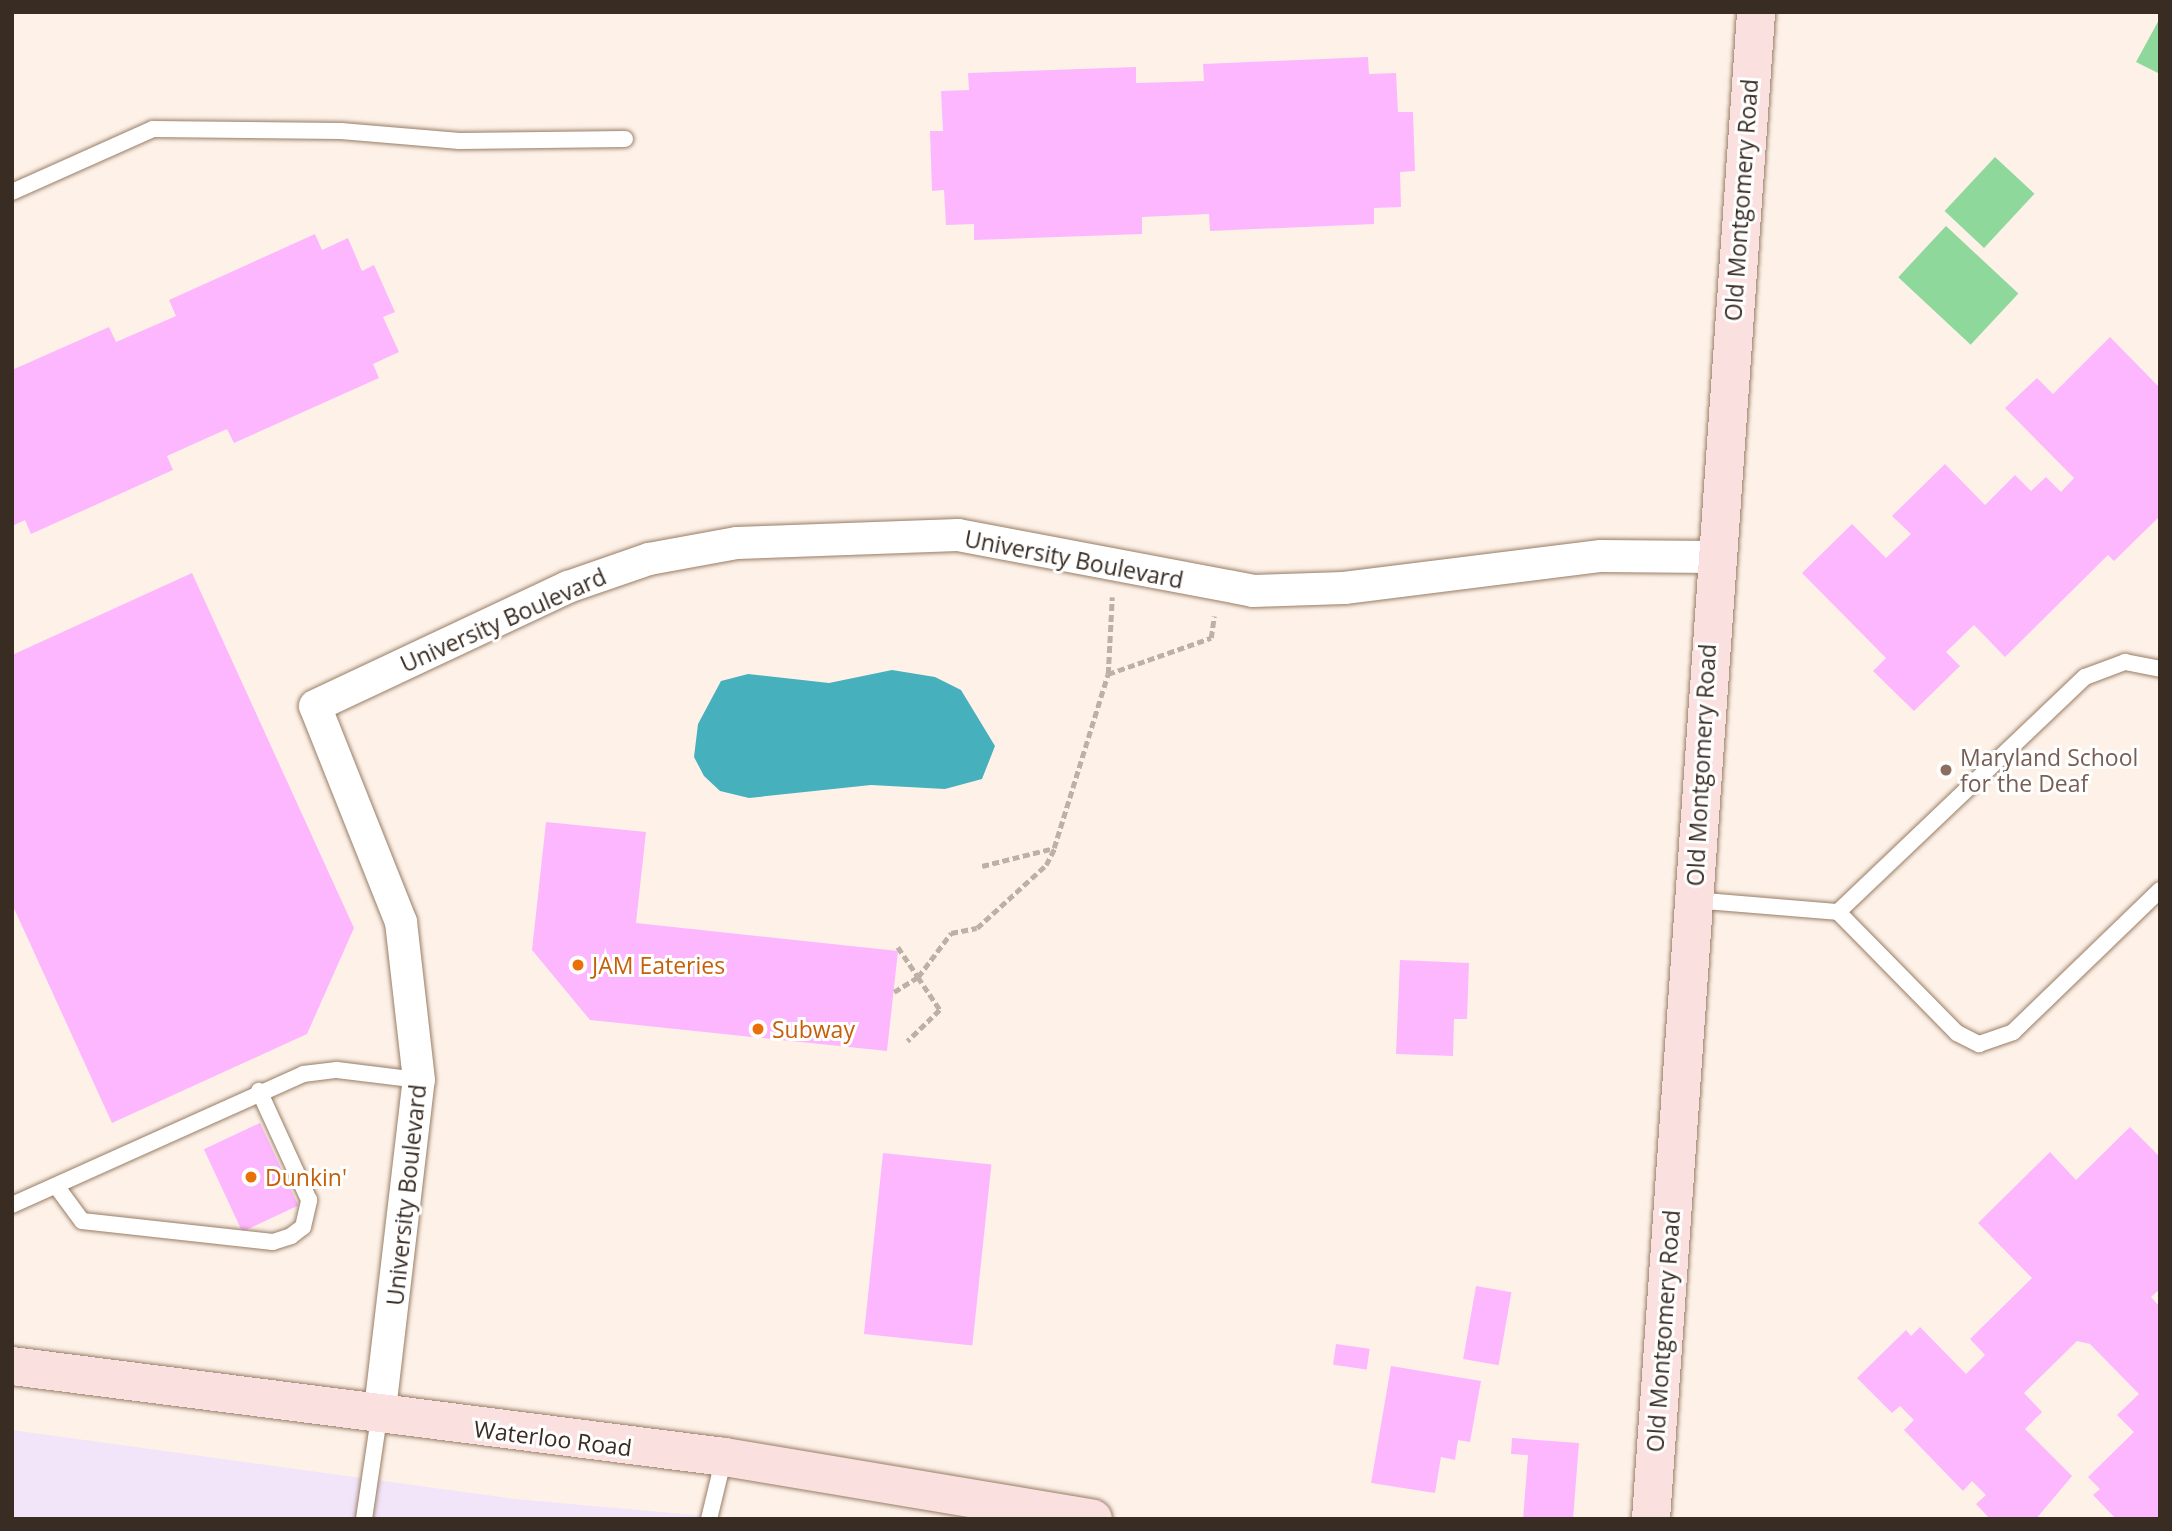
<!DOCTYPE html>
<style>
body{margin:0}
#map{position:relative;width:2172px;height:1531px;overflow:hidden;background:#fef2e8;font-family:"Open Sans",sans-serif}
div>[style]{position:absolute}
.commercial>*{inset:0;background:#f2e5f9}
.green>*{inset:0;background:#8fd89c;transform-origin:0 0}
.water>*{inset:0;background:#47b0bd}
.building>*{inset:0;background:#fdb7fe;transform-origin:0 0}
.path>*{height:4.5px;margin-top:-2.25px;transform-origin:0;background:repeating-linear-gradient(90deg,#bcb0a7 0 7px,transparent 0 10.5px)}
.roads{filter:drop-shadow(0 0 2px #987d66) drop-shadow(0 0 2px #987d66)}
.lane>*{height:16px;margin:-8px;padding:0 8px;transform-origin:8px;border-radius:8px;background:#fff}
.street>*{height:32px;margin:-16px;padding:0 16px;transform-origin:16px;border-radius:16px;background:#fff}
.secondary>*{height:38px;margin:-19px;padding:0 19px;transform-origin:19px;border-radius:19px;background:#fbe0e0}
.dots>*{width:19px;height:19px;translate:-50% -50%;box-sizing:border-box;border:4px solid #fff;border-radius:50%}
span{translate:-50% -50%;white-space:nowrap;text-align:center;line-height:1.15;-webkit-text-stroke:6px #fff;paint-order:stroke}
.street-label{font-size:23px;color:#382c23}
.education-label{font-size:23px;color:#785e54}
.left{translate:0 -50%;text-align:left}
.food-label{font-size:23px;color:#c56008}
.frame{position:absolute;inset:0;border:14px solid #382c23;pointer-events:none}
</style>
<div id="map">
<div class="commercial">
<div style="clip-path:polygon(12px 1430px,515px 1499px,740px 1519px,12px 1519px)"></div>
</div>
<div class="green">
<div style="clip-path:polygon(2160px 18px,2160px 74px,2136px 62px)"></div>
<div style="left:1995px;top:157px;width:54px;height:74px;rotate:43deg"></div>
<div style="left:1946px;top:226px;width:99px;height:70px;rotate:43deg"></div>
</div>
<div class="water">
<div style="clip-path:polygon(892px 670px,935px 677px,961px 690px,995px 746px,982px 779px,945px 789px,871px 785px,749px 798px,720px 791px,704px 776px,694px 757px,698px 724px,721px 681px,748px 674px,829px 683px)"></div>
</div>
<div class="building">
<div style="clip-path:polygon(1368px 57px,1369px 74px,1396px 73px,1398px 112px,1413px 112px,1415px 171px,1400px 172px,1401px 207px,1374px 208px,1374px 224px,1210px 231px,1209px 214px,1142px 217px,1142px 234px,974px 240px,974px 224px,946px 225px,944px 190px,932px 191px,930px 131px,943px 131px,941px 91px,969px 90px,968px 73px,1136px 67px,1136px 83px,1204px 81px,1203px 64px)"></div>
<div style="clip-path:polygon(315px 234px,322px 250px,348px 238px,362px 271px,374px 265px,395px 312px,383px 317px,399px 352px,373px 364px,379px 378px,234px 443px,227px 429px,167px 456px,173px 470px,31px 534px,25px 520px,12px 526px,12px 370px,109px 327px,116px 342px,176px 316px,169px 300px)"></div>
<div style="clip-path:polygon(2110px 337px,2160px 388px,2160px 516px,2114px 561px,2108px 555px,2005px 657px,1974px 625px,1946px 652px,1960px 666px,1914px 711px,1873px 671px,1886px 658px,1802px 573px,1852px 524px,1886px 558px,1911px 534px,1892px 516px,1945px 464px,1985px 505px,2015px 475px,2031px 491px,2046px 477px,2061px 492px,2074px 478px,2005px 408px,2037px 378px,2053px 394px)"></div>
<div style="clip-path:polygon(192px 573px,354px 928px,307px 1034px,112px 1123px,12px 904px,12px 655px)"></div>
<div style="clip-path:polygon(546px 822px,646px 832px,636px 923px,898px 951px,887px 1051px,590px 1020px,532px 950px)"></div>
<div style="clip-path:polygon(1400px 960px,1469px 963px,1467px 1019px,1454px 1019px,1453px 1056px,1396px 1054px)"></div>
<div style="left:260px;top:1123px;width:91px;height:62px;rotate:65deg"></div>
<div style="clip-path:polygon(2130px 1127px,2160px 1157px,2160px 1289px,2151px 1297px,2160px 1307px,2160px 1519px,2116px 1519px,2093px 1495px,2100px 1489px,2088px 1477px,2134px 1432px,2117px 1415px,2139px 1394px,2090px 1344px,2077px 1341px,2024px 1393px,2042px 1412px,2025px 1429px,2072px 1476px,2036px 1519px,1990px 1519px,1976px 1504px,1986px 1495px,1972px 1481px,1963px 1491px,1904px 1430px,1914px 1420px,1900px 1406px,1892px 1413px,1857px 1378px,1906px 1330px,1911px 1336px,1920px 1327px,1966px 1374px,1985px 1355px,1970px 1339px,2032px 1278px,1978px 1223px,2050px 1152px,2076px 1180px)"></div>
<div style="left:883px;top:1153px;width:109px;height:182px;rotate:6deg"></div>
<div style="left:1476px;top:1286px;width:36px;height:74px;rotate:10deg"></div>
<div style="left:1336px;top:1344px;width:34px;height:21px;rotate:8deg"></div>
<div style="clip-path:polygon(1391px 1366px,1481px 1381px,1470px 1442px,1458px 1440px,1455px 1460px,1441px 1457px,1435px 1493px,1371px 1483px)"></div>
<div style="clip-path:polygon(1512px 1438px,1579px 1443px,1573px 1519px,1523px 1519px,1528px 1455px,1511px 1454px)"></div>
</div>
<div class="path">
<div style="left:1108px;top:674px;width:109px;rotate:-19.3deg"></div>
<div style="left:1211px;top:638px;width:22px;rotate:-82deg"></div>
<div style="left:982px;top:866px;width:74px;rotate:-14deg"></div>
<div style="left:1054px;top:848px;width:182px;rotate:-72.8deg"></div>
<div style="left:1108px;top:674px;width:77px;rotate:-87deg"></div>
<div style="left:898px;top:947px;width:36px;rotate:56deg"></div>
<div style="left:918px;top:977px;width:55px;rotate:-53.1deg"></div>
<div style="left:951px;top:933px;width:26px;rotate:-11deg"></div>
<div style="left:977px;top:928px;width:93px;rotate:-42.4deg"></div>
<div style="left:1046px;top:865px;width:18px;rotate:-63deg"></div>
<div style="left:894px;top:992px;width:28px;rotate:-32deg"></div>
<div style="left:918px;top:977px;width:40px;rotate:56deg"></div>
<div style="left:940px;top:1010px;width:45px;rotate:135.9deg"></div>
</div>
<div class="roads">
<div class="lane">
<div style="left:12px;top:192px;width:154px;rotate:-24.1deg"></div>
<div style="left:153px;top:129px;width:188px;rotate:0.6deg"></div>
<div style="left:341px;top:131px;width:119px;rotate:4.8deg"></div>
<div style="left:460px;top:141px;width:165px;rotate:-0.7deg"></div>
<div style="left:1692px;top:900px;width:146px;rotate:4.7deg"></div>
<div style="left:1838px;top:912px;width:170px;rotate:45.5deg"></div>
<div style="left:1957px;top:1033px;width:25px;rotate:27deg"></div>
<div style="left:1979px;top:1044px;width:36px;rotate:-19deg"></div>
<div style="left:2013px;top:1032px;width:204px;rotate:-44deg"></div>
<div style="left:1838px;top:912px;width:341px;rotate:-43.6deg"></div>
<div style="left:2085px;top:677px;width:43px;rotate:-20.6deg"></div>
<div style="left:2125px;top:662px;width:36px;rotate:11deg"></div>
<div style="left:57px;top:1187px;width:42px;rotate:53.7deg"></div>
<div style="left:82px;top:1221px;width:192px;rotate:6.3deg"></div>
<div style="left:273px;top:1242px;width:19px;rotate:-18deg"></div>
<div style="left:291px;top:1236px;width:15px;rotate:-37deg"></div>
<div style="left:303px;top:1227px;width:28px;rotate:-77deg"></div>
<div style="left:309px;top:1200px;width:120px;rotate:-114.6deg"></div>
<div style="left:12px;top:1205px;width:319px;rotate:-24.2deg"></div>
<div style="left:303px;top:1074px;width:34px;rotate:-7deg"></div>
<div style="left:337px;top:1070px;width:83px;rotate:7deg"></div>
<div style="left:364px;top:1519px;width:102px;rotate:-81.6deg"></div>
<div style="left:709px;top:1519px;width:64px;rotate:-76.4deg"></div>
</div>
<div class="street">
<div style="left:379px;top:1418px;width:340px;rotate:-83.3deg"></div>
<div style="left:419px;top:1080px;width:159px;rotate:-96.5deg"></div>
<div style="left:401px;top:922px;width:232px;rotate:-111.7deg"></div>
<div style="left:315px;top:706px;width:280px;rotate:-25.2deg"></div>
<div style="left:568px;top:587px;width:86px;rotate:-19.1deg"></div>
<div style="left:649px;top:559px;width:89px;rotate:-10.3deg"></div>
<div style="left:737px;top:543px;width:221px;rotate:-2.1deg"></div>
<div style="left:958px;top:535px;width:300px;rotate:10.7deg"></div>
<div style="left:1253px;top:591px;width:91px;rotate:-1.9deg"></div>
<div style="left:1344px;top:588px;width:259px;rotate:-7.1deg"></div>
<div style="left:1601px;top:556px;width:112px;rotate:0.5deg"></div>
</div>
<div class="secondary">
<div style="left:12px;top:1366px;width:718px;rotate:7.28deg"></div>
<div style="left:724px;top:1457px;width:374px;rotate:9.5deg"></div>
<div style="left:1651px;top:1519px;width:1511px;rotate:-86.01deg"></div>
</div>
</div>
<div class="dots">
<div style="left:1946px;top:770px;background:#8d6e63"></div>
<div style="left:578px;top:965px;background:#e8710a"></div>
<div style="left:758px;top:1029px;background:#e8710a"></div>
<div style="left:251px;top:1177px;background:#e8710a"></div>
</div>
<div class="street-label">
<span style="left:1741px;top:200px;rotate:-86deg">Old Montgomery Road</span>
<span style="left:1074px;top:559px;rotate:11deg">University Boulevard</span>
<span style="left:503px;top:620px;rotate:-24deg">University Boulevard</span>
<span style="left:1701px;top:765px;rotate:-87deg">Old Montgomery Road</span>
<span style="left:406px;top:1195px;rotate:-84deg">University Boulevard</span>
<span style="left:1663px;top:1331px;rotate:-86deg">Old Montgomery Road</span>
<span style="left:553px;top:1438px;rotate:7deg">Waterloo Road</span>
</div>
<div class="education-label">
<span class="left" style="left:1960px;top:770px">Maryland School<br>for the Deaf</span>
</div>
<div class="food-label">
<span class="left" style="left:592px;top:965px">JAM Eateries</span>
<span class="left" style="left:772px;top:1029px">Subway</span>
<span class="left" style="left:265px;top:1177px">Dunkin'</span>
</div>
<div class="frame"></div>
</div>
